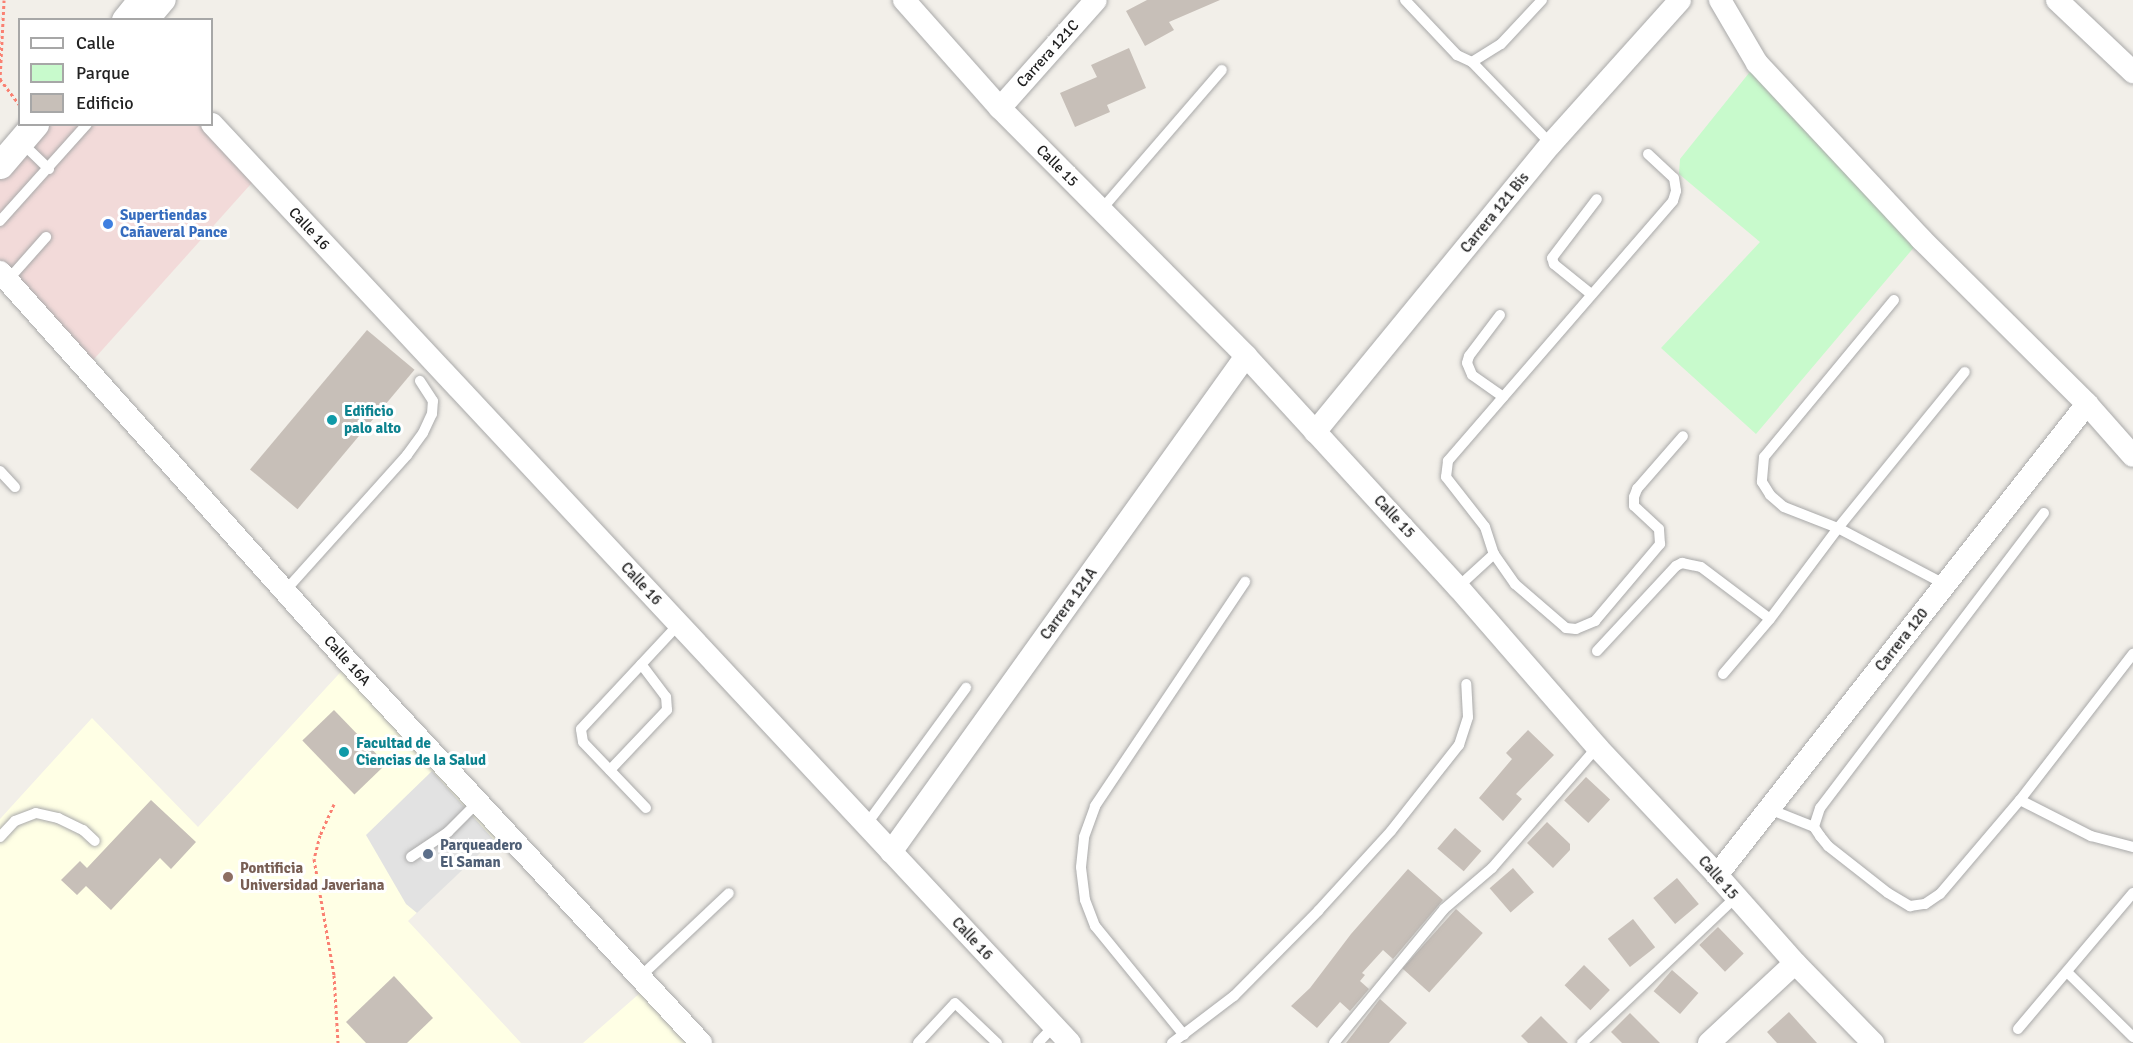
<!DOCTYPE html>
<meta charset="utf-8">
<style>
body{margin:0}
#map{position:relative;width:2133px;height:1043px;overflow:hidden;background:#f2efe9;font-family:Signika,sans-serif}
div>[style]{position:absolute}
.commercial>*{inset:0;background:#f2dad9}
.education>*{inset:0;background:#ffffe5}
.park>*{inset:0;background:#c8facc}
.parking>*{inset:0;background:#e2e2e2}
.building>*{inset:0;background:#c7bfb8;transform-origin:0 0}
.path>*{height:3px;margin-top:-1.5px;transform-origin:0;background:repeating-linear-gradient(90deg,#fa8072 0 3px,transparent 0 6px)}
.roads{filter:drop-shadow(0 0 2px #a9a9a9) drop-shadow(0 0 2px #a9a9a9)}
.service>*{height:10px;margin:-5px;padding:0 5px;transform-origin:5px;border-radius:5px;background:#fff}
.minor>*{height:22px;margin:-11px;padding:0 11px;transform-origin:11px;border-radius:11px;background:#fff}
.tertiary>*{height:27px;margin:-13.5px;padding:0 13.5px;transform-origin:13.5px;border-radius:13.5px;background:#fff}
.dots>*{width:16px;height:16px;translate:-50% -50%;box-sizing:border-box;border:3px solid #fff;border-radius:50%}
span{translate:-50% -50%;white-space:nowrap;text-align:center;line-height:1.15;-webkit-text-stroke:6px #fff;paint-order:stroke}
.street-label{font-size:15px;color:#222}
.shop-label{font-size:15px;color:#366cbe;font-weight:700}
.left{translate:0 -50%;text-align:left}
.culture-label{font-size:15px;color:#0d838f;font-weight:700}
.service-label{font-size:15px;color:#4e5e75;font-weight:700}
.education-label{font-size:15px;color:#785e54;font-weight:700}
.legend{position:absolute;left:18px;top:18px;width:195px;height:108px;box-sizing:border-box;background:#fff;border:2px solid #a7a7a7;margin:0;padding:8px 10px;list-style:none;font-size:18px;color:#222}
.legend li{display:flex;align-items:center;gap:12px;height:30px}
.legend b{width:30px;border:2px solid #a7a7a7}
</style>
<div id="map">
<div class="commercial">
<div style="clip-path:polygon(212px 124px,259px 175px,86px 368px,0 272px,0 148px,35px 125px)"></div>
</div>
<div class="education">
<div style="clip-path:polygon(349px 663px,504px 830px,408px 921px,521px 1043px,0 1043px,0 819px,92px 718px,198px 827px)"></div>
<div style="clip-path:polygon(648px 986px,701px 1043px,583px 1043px)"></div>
</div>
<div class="park">
<div style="clip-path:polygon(1757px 63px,1921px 239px,1756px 434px,1661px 348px,1760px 242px,1679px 174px,1680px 159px)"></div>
</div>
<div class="parking">
<div style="clip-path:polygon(432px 771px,494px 840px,417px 913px,406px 904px,366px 835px)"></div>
</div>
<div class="building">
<div style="clip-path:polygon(1147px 0,1220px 0,1169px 22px,1174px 30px,1145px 46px,1126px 11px)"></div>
<div style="clip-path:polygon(1129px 48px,1146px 88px,1107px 105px,1110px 112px,1075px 127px,1060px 93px,1097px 77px,1091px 65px)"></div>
<div style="left:367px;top:330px;width:62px;height:182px;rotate:40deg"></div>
<div style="left:334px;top:710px;width:75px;height:44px;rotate:46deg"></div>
<div style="clip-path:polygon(1528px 730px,1554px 755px,1516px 794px,1522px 799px,1503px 821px,1479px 798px,1512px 759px,1506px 753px)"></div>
<div style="left:1586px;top:777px;width:33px;height:32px;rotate:43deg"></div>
<div style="clip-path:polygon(151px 800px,196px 842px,171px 869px,160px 858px,111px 910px,86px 886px,77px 895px,61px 880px,80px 861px,87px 868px)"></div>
<div style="clip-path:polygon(1547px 822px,1570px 844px,1570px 850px,1553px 868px,1527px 843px)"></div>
<div style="left:1455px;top:828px;width:35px;height:27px;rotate:41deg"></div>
<div style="left:1513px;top:868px;width:32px;height:31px;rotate:49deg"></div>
<div style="clip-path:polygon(1408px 869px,1443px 900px,1393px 959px,1383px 950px,1362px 973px,1365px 975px,1360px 981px,1369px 989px,1350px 1011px,1340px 1002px,1317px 1028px,1291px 1006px,1310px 988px,1351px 934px)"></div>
<div style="left:1677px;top:878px;width:34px;height:31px;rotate:50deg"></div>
<div style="left:1456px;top:909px;width:36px;height:80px;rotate:42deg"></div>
<div style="left:1633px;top:919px;width:36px;height:32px;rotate:52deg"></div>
<div style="left:1718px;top:927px;width:37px;height:26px;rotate:46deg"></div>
<div style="left:1584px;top:965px;width:36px;height:28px;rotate:44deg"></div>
<div style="left:1672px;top:970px;width:35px;height:28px;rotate:41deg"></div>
<div style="clip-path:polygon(394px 976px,433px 1018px,407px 1043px,366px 1043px,346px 1022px)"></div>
<div style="clip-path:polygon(1380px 999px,1407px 1023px,1389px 1043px,1346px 1043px)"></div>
<div style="clip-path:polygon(1789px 1012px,1817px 1043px,1777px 1043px,1767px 1032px)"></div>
<div style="clip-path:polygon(1630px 1013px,1660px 1043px,1622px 1043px,1611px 1032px)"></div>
<div style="clip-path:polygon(1541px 1016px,1568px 1043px,1528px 1043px,1521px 1036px)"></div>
</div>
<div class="path">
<div style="left:0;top:79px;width:34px;rotate:53deg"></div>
<div style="left:0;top:80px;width:80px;rotate:-87.1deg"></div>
<div style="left:334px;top:804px;width:34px;rotate:114deg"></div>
<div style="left:320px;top:835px;width:25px;rotate:104deg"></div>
<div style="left:314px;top:859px;width:118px;rotate:80.2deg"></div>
<div style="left:334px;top:975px;width:68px;rotate:86.6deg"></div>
</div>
<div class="roads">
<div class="service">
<div style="left:1405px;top:0;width:76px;rotate:46.6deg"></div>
<div style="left:1457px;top:55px;width:17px;rotate:25deg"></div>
<div style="left:1472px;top:62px;width:114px;rotate:46.1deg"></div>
<div style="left:1472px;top:62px;width:34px;rotate:-32deg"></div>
<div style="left:1501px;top:44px;width:60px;rotate:-47deg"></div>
<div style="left:21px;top:142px;width:39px;rotate:44deg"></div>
<div style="left:1648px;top:154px;width:35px;rotate:43deg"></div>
<div style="left:1674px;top:178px;width:13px;rotate:81deg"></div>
<div style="left:1676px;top:191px;width:10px;rotate:107deg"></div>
<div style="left:1673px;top:201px;width:344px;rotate:130.9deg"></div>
<div style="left:1448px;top:461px;width:16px;rotate:97deg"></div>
<div style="left:1446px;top:477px;width:63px;rotate:52deg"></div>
<div style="left:1485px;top:527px;width:28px;rotate:72deg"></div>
<div style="left:1494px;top:554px;width:37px;rotate:55deg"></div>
<div style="left:1515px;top:584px;width:67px;rotate:40.8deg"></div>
<div style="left:1566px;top:628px;width:10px;rotate:6deg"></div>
<div style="left:1576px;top:629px;width:21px;rotate:-23deg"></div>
<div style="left:1595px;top:621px;width:101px;rotate:-49.8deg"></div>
<div style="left:1660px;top:544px;width:15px;rotate:-94deg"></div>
<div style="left:1659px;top:529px;width:34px;rotate:-137deg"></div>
<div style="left:1634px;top:506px;width:9px;rotate:-90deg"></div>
<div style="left:1634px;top:497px;width:9px;rotate:-69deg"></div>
<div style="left:1637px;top:489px;width:70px;rotate:-49deg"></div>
<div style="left:1101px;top:210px;width:185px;rotate:-49.2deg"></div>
<div style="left:0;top:221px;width:130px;rotate:-48.1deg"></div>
<div style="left:7px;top:281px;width:59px;rotate:-48.4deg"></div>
<div style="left:1591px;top:294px;width:48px;rotate:-141deg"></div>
<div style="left:1554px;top:264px;width:6px;rotate:-108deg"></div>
<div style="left:1552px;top:258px;width:74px;rotate:-52.7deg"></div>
<div style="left:1894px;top:300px;width:204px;rotate:129.6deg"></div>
<div style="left:1764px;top:457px;width:25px;rotate:95deg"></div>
<div style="left:1762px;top:482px;width:15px;rotate:58deg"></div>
<div style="left:1770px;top:495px;width:18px;rotate:41deg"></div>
<div style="left:1784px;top:507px;width:58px;rotate:21.3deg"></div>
<div style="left:1838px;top:528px;width:122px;rotate:27.8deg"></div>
<div style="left:1500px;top:315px;width:51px;rotate:127.1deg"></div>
<div style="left:1469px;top:356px;width:7px;rotate:106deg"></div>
<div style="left:1467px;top:363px;width:13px;rotate:67deg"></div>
<div style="left:1472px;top:375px;width:38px;rotate:35deg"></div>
<div style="left:0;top:471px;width:22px;rotate:47deg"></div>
<div style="left:2044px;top:513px;width:370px;rotate:127.2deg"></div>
<div style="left:1820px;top:808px;width:20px;rotate:108deg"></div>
<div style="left:1814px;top:827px;width:11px;rotate:56deg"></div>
<div style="left:1820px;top:836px;width:13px;rotate:51deg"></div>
<div style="left:1828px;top:846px;width:76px;rotate:38.1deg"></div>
<div style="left:1888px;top:893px;width:26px;rotate:31deg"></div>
<div style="left:1910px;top:906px;width:15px;rotate:-8deg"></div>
<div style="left:1925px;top:904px;width:18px;rotate:-34deg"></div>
<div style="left:1940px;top:894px;width:123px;rotate:-49.6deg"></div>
<div style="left:2020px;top:800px;width:185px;rotate:-52.3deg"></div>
<div style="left:1458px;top:587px;width:49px;rotate:-42.5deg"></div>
<div style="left:285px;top:591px;width:183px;rotate:-48.1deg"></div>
<div style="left:407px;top:455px;width:27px;rotate:-54deg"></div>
<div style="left:423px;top:433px;width:21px;rotate:-65deg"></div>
<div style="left:432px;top:414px;width:13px;rotate:-86deg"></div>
<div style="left:433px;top:401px;width:24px;rotate:-123deg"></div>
<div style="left:1597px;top:651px;width:116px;rotate:-47.1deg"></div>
<div style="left:1676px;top:566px;width:7px;rotate:-27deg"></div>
<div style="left:1682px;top:563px;width:19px;rotate:12deg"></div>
<div style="left:1701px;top:567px;width:86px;rotate:37deg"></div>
<div style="left:1723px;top:674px;width:72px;rotate:-49.5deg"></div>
<div style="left:1770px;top:619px;width:114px;rotate:-53.2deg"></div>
<div style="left:1838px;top:528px;width:201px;rotate:-50.9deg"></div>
<div style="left:610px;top:770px;width:83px;rotate:-46.5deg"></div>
<div style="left:667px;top:710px;width:13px;rotate:-94deg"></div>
<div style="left:666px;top:697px;width:41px;rotate:-127.1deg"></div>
<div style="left:2020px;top:800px;width:80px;rotate:26.9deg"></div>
<div style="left:2091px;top:836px;width:43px;rotate:14.7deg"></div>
<div style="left:646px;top:808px;width:91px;rotate:-133.7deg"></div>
<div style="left:583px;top:742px;width:13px;rotate:-99deg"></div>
<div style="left:581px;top:729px;width:144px;rotate:-47deg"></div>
<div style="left:1769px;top:809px;width:48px;rotate:21.8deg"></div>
<div style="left:866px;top:825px;width:170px;rotate:-53.9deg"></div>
<div style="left:0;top:837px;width:22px;rotate:-47deg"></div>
<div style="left:15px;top:821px;width:22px;rotate:-21deg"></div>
<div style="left:36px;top:813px;width:23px;rotate:13deg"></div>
<div style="left:58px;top:818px;width:28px;rotate:26deg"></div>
<div style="left:83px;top:830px;width:16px;rotate:43deg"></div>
<div style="left:411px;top:857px;width:45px;rotate:-34deg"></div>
<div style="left:448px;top:832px;width:42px;rotate:-45deg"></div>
<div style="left:2067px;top:972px;width:93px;rotate:44.6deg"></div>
<div style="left:640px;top:977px;width:122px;rotate:-43.3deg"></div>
<div style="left:2018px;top:1029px;width:178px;rotate:-49.8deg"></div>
<div style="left:1184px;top:1035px;width:141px;rotate:-129.2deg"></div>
<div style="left:1095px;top:926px;width:28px;rotate:-111deg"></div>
<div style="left:1085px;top:900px;width:33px;rotate:-97deg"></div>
<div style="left:1081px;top:867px;width:30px;rotate:-84deg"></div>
<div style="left:1084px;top:837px;width:33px;rotate:-70deg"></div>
<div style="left:1095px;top:806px;width:270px;rotate:-56.2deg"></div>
<div style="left:918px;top:1043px;width:54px;rotate:-47.2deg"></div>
<div style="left:955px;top:1003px;width:58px;rotate:43.6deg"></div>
<div style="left:1038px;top:1043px;width:23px;rotate:-47deg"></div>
<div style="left:1172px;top:1043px;width:78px;rotate:-37.2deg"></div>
<div style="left:1234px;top:996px;width:120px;rotate:-45.3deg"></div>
<div style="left:1318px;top:911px;width:108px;rotate:-47.6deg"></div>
<div style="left:1391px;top:831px;width:110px;rotate:-51.7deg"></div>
<div style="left:1459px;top:745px;width:29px;rotate:-72deg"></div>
<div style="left:1468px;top:717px;width:33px;rotate:-93deg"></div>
<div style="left:1334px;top:1043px;width:173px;rotate:-50.6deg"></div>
<div style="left:1444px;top:909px;width:63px;rotate:-40.5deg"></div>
<div style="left:1492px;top:868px;width:160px;rotate:-49deg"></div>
<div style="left:1582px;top:1043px;width:211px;rotate:-43.5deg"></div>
</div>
<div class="minor">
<div style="left:904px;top:0;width:144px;rotate:48.4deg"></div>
<div style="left:1000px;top:108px;width:349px;rotate:45.2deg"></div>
<div style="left:1246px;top:356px;width:314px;rotate:47.5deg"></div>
<div style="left:1458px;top:587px;width:212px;rotate:49deg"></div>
<div style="left:1597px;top:747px;width:175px;rotate:46.8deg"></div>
<div style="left:1717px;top:875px;width:118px;rotate:48.4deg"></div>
<div style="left:1795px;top:963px;width:112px;rotate:45.7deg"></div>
<div style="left:1720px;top:0;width:73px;rotate:59.6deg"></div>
<div style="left:1757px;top:63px;width:241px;rotate:47deg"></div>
<div style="left:1921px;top:239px;width:234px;rotate:44.8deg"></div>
<div style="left:2087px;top:404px;width:69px;rotate:48.5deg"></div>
<div style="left:2057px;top:0;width:105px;rotate:43.5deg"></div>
<div style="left:148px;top:20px;width:26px;rotate:-50deg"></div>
<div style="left:1000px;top:108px;width:144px;rotate:-48.4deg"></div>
<div style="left:212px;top:124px;width:1257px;rotate:46.97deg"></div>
<div style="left:0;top:272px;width:524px;rotate:48.25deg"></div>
<div style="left:349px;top:663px;width:518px;rotate:47.19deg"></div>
<div style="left:1315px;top:432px;width:372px;rotate:-50.7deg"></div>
<div style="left:1551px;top:144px;width:193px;rotate:-48.1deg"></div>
<div style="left:891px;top:852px;width:610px;rotate:-54.41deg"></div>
<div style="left:1717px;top:875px;width:599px;rotate:-51.85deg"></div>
<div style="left:1709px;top:1043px;width:117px;rotate:-42.9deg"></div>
</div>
<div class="tertiary">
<div style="left:125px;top:20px;width:26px;rotate:-51deg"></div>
<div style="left:0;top:165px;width:54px;rotate:-49.5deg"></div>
</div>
</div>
<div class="dots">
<div style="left:108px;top:224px;background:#3f7fe0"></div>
<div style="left:332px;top:420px;background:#0f9aa8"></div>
<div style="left:344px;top:752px;background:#0f9aa8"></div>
<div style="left:428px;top:854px;background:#5c6f8a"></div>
<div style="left:228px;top:877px;background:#8d6e63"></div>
</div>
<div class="street-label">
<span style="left:1048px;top:54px;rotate:-48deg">Carrera 121C</span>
<span style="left:1057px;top:166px;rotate:45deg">Calle 15</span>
<span style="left:1495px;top:213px;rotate:-51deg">Carrera 121 Bis</span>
<span style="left:309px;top:229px;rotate:47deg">Calle 16</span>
<span style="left:1394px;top:517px;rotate:47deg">Calle 15</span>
<span style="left:641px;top:584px;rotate:47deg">Calle 16</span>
<span style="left:1069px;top:604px;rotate:-54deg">Carrera 121A</span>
<span style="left:1902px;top:640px;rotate:-52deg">Carrera 120</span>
<span style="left:347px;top:661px;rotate:48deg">Calle 16A</span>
<span style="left:1718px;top:878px;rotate:49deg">Calle 15</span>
<span style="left:972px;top:939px;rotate:47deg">Calle 16</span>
</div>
<div class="shop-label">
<span class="left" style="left:120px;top:224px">Supertiendas<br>Cañaveral Pance</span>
</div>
<div class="culture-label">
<span class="left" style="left:344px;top:420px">Edificio<br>palo alto</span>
<span class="left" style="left:356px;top:752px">Facultad de<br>Ciencias de la Salud</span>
</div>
<div class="service-label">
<span class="left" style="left:440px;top:854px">Parqueadero<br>El Saman</span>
</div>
<div class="education-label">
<span class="left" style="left:240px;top:877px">Pontificia<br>Universidad Javeriana</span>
</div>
<ul class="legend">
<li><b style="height:8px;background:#fff"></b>Calle</li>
<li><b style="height:16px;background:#c8facc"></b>Parque</li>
<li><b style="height:16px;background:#c7bfb8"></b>Edificio</li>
</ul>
</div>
